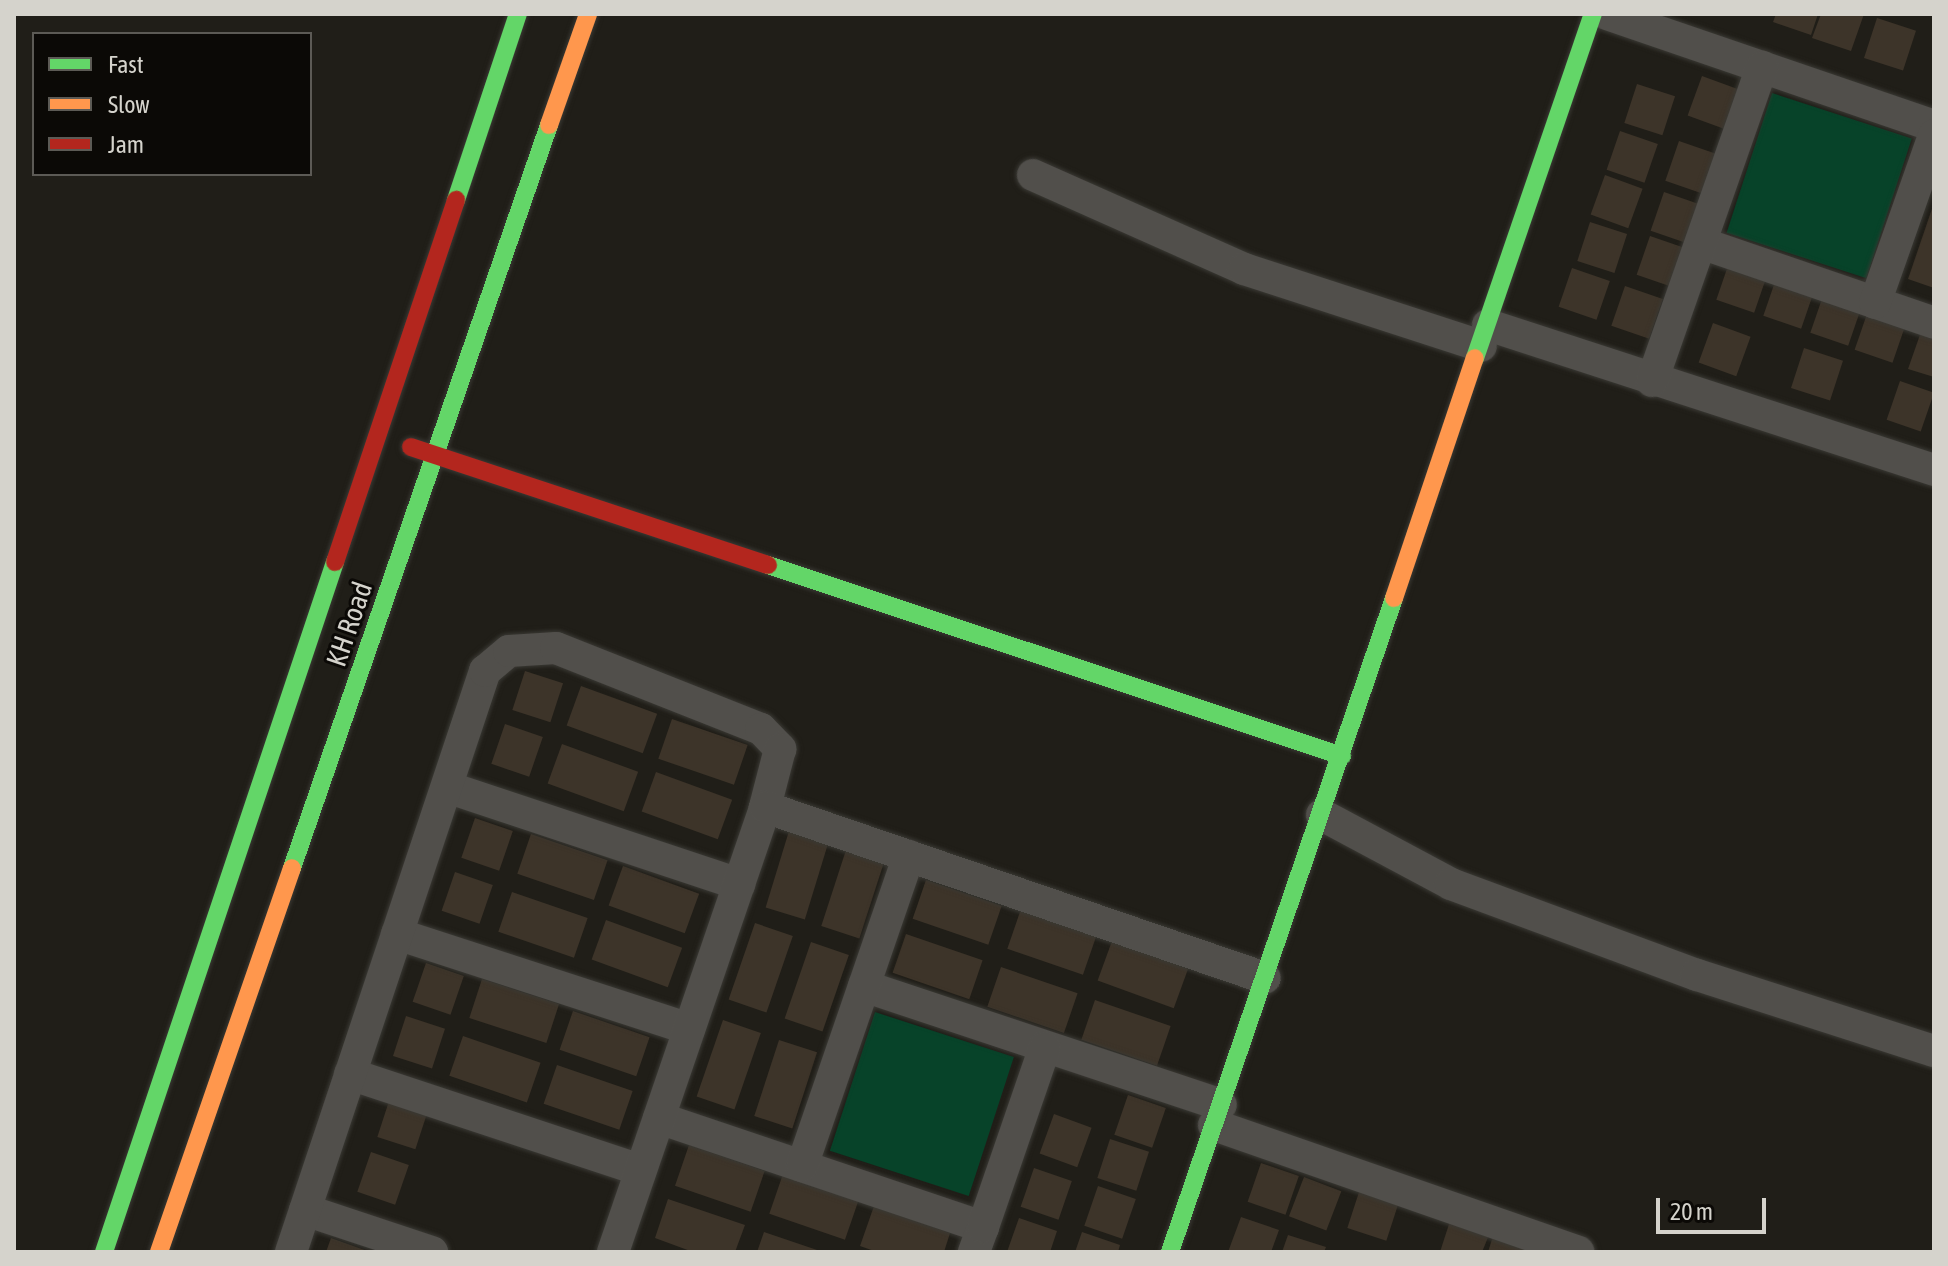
<!DOCTYPE html>
<style>
body{margin:0}
#map{position:relative;width:1948px;height:1266px;overflow:hidden;background:#201e18;font-family:"Asap Condensed",sans-serif}
div>[style]{position:absolute}
.green>*{inset:0;background:#074329;transform-origin:0 0}
.building>*{inset:0;background:#3d3429;transform-origin:0 0}
.roads{filter:drop-shadow(0 0 2px #3a3934) drop-shadow(0 0 2px #3a3934)}
.street>*{height:32px;margin:-16px;padding:0 16px;transform-origin:16px;border-radius:16px;background:#514f4b}
.fast>*{height:18px;margin:-9px;padding:0 9px;transform-origin:9px;border-radius:9px;background:#63d668}
.slow>*{height:18px;margin:-9px;padding:0 9px;transform-origin:9px;border-radius:9px;background:#ff974d}
.jam>*{height:18px;margin:-9px;padding:0 9px;transform-origin:9px;border-radius:9px;background:#b3261e}
span{translate:-50% -50%;white-space:nowrap;text-align:center;line-height:1.15;-webkit-text-stroke:6px #0b0906;paint-order:stroke}
.street-label{font-size:28px;color:#d5d3cc}
.frame{position:absolute;inset:0;border:16px solid #d5d3cc;pointer-events:none}
.legend{position:absolute;left:32px;top:32px;width:280px;height:144px;box-sizing:border-box;background:#0b0906;border:2px solid #5c5a55;margin:0;padding:10px 14px;list-style:none;font-size:24px;color:#d5d3cc}
.legend li{display:flex;align-items:center;gap:16px;height:40px}
.legend b{width:40px;border:2px solid #5c5a55}
.scale{position:absolute;left:1656px;top:1198px;width:110px;height:36px;box-sizing:border-box;border:4px solid #d5d3cc;border-top:0;padding-left:10px;font-size:24px;line-height:28px;white-space:nowrap;color:#d5d3cc;-webkit-text-stroke:6px #0b0906;paint-order:stroke}
</style>
<div id="map">
<div class="green">
<div style="left:1772px;top:93px;width:147px;height:147px;rotate:18deg"></div>
<div style="left:875px;top:1012px;width:146px;height:146px;rotate:18deg"></div>
</div>
<div class="building">
<div style="clip-path:polygon(1776px 14px,1818px 14px,1811px 35px,1773px 22px)"></div>
<div style="clip-path:polygon(1821px 14px,1864px 14px,1851px 51px,1812px 38px)"></div>
<div style="left:1877px;top:18px;width:41px;height:42px;rotate:18deg"></div>
<div style="left:1702px;top:76px;width:40px;height:42px;rotate:20deg"></div>
<div style="left:1637px;top:84px;width:40px;height:41px;rotate:18deg"></div>
<div style="left:1620px;top:131px;width:40px;height:41px;rotate:19deg"></div>
<div style="left:1679px;top:141px;width:39px;height:42px;rotate:19deg"></div>
<div style="left:1605px;top:175px;width:40px;height:42px;rotate:20deg"></div>
<div style="left:1664px;top:192px;width:40px;height:41px;rotate:19deg"></div>
<div style="clip-path:polygon(1934px 203px,1934px 288px,1908px 279px)"></div>
<div style="left:1590px;top:222px;width:39px;height:41px;rotate:18deg"></div>
<div style="left:1650px;top:236px;width:40px;height:41px;rotate:19deg"></div>
<div style="left:1730px;top:260px;width:40px;height:42px;rotate:19deg"></div>
<div style="left:1572px;top:268px;width:40px;height:41px;rotate:19deg"></div>
<div style="left:1777px;top:276px;width:40px;height:42px;rotate:19deg"></div>
<div style="left:1625px;top:286px;width:40px;height:42px;rotate:19deg"></div>
<div style="left:1824px;top:293px;width:40px;height:42px;rotate:19deg"></div>
<div style="left:1868px;top:311px;width:40px;height:41px;rotate:19deg"></div>
<div style="left:1713px;top:323px;width:40px;height:42px;rotate:20deg"></div>
<div style="clip-path:polygon(1922px 329px,1934px 333px,1934px 377px,1908px 369px)"></div>
<div style="left:1804px;top:348px;width:41px;height:42px;rotate:18deg"></div>
<div style="left:1900px;top:381px;width:36px;height:41px;rotate:19deg"></div>
<div style="left:525px;top:671px;width:40px;height:41px;rotate:18deg"></div>
<div style="left:581px;top:686px;width:81px;height:42px;rotate:20deg"></div>
<div style="left:672px;top:719px;width:80px;height:42px;rotate:19deg"></div>
<div style="left:505px;top:724px;width:40px;height:42px;rotate:19deg"></div>
<div style="left:562px;top:744px;width:81px;height:42px;rotate:20deg"></div>
<div style="left:656px;top:772px;width:81px;height:42px;rotate:20deg"></div>
<div style="left:475px;top:818px;width:40px;height:42px;rotate:19deg"></div>
<div style="left:789px;top:831px;width:41px;height:80px;rotate:17deg"></div>
<div style="left:531px;top:834px;width:81px;height:42px;rotate:19deg"></div>
<div style="left:846px;top:850px;width:40px;height:80px;rotate:18deg"></div>
<div style="left:623px;top:866px;width:81px;height:42px;rotate:20deg"></div>
<div style="left:455px;top:872px;width:40px;height:41px;rotate:19deg"></div>
<div style="left:926px;top:880px;width:80px;height:41px;rotate:19deg"></div>
<div style="left:512px;top:892px;width:80px;height:42px;rotate:19deg"></div>
<div style="left:1021px;top:909px;width:80px;height:42px;rotate:19deg"></div>
<div style="left:606px;top:920px;width:81px;height:42px;rotate:20deg"></div>
<div style="left:755px;top:923px;width:40px;height:81px;rotate:19deg"></div>
<div style="left:906px;top:934px;width:81px;height:41px;rotate:19deg"></div>
<div style="left:1112px;top:941px;width:81px;height:42px;rotate:20deg"></div>
<div style="left:811px;top:942px;width:40px;height:81px;rotate:19deg"></div>
<div style="left:426px;top:963px;width:40px;height:41px;rotate:19deg"></div>
<div style="left:1001px;top:967px;width:81px;height:42px;rotate:19deg"></div>
<div style="left:482px;top:979px;width:81px;height:41px;rotate:18deg"></div>
<div style="left:1095px;top:1000px;width:80px;height:42px;rotate:19deg"></div>
<div style="left:573px;top:1011px;width:81px;height:41px;rotate:19deg"></div>
<div style="left:406px;top:1016px;width:41px;height:42px;rotate:18deg"></div>
<div style="left:723px;top:1020px;width:40px;height:81px;rotate:19deg"></div>
<div style="left:463px;top:1036px;width:82px;height:42px;rotate:19deg"></div>
<div style="left:779px;top:1040px;width:40px;height:80px;rotate:18deg"></div>
<div style="left:557px;top:1065px;width:80px;height:41px;rotate:19deg"></div>
<div style="left:1128px;top:1095px;width:40px;height:42px;rotate:19deg"></div>
<div style="left:390px;top:1098px;width:40px;height:41px;rotate:18deg"></div>
<div style="left:1054px;top:1114px;width:40px;height:42px;rotate:20deg"></div>
<div style="left:1110px;top:1139px;width:41px;height:41px;rotate:18deg"></div>
<div style="left:689px;top:1145px;width:80px;height:43px;rotate:19deg"></div>
<div style="left:371px;top:1152px;width:40px;height:42px;rotate:19deg"></div>
<div style="left:1261px;top:1163px;width:40px;height:41px;rotate:19deg"></div>
<div style="left:1034px;top:1168px;width:40px;height:41px;rotate:19deg"></div>
<div style="left:783px;top:1174px;width:80px;height:42px;rotate:19deg"></div>
<div style="left:1304px;top:1177px;width:40px;height:42px;rotate:21deg"></div>
<div style="left:1098px;top:1186px;width:40px;height:42px;rotate:19deg"></div>
<div style="left:1360px;top:1189px;width:41px;height:41px;rotate:18deg"></div>
<div style="clip-path:polygon(668px 1199px,745px 1225px,735px 1252px,693px 1252px,655px 1238px)"></div>
<div style="clip-path:polygon(874px 1206px,950px 1233px,944px 1252px,877px 1252px,860px 1246px)"></div>
<div style="clip-path:polygon(1241px 1217px,1279px 1230px,1271px 1252px,1228px 1252px)"></div>
<div style="clip-path:polygon(1019px 1218px,1057px 1231px,1050px 1252px,1007px 1252px)"></div>
<div style="clip-path:polygon(1450px 1221px,1489px 1235px,1482px 1252px,1440px 1252px)"></div>
<div style="clip-path:polygon(764px 1232px,820px 1251px,820px 1252px,757px 1252px)"></div>
<div style="clip-path:polygon(1082px 1232px,1120px 1245px,1118px 1252px,1075px 1252px)"></div>
<div style="clip-path:polygon(1288px 1235px,1326px 1247px,1324px 1252px,1282px 1252px)"></div>
<div style="clip-path:polygon(1493px 1236px,1531px 1252px,1488px 1252px)"></div>
<div style="clip-path:polygon(331px 1238px,370px 1252px,326px 1252px)"></div>
</div>
<div class="roads">
<div class="street">
<div style="left:1607px;top:14px;width:346px;rotate:18.9deg"></div>
<div style="left:1033px;top:175px;width:231px;rotate:24deg"></div>
<div style="left:1244px;top:269px;width:249px;rotate:18deg"></div>
<div style="left:1701px;top:243px;width:246px;rotate:18.9deg"></div>
<div style="left:1875px;top:303px;width:178px;rotate:-70.6deg"></div>
<div style="left:1488px;top:325px;width:469px;rotate:18deg"></div>
<div style="left:1652px;top:381px;width:333px;rotate:-70.7deg"></div>
<div style="left:447px;top:787px;width:308px;rotate:18.4deg"></div>
<div style="left:1322px;top:815px;width:146px;rotate:28.1deg"></div>
<div style="left:1451px;top:884px;width:262px;rotate:20.3deg"></div>
<div style="left:1697px;top:975px;width:249px;rotate:17.8deg"></div>
<div style="left:397px;top:934px;width:307px;rotate:18deg"></div>
<div style="left:864px;top:986px;width:376px;rotate:18.4deg"></div>
<div style="left:350px;top:1074px;width:306px;rotate:18.3deg"></div>
<div style="left:659px;top:1118px;width:342px;rotate:18.6deg"></div>
<div style="left:983px;top:1227px;width:27px;rotate:110deg"></div>
<div style="left:1214px;top:1125px;width:386px;rotate:19.2deg"></div>
<div style="left:802px;top:1166px;width:328px;rotate:-71deg"></div>
<div style="left:305px;top:1210px;width:134px;rotate:18.3deg"></div>
<div style="left:983px;top:1227px;width:190px;rotate:-71deg"></div>
<div style="left:291px;top:1252px;width:613px;rotate:-71.54deg"></div>
<div style="left:485px;top:671px;width:31px;rotate:-40deg"></div>
<div style="left:509px;top:651px;width:47px;rotate:-3.7deg"></div>
<div style="left:556px;top:648px;width:220px;rotate:21.6deg"></div>
<div style="left:761px;top:729px;width:28px;rotate:46deg"></div>
<div style="left:780px;top:749px;width:60px;rotate:104.5deg"></div>
<div style="left:613px;top:1252px;width:470px;rotate:-71.1deg"></div>
<div style="left:765px;top:807px;width:528px;rotate:18.88deg"></div>
</div>
<div class="fast">
<div style="left:456px;top:200px;width:196px;rotate:-71.6deg"></div>
<div style="left:1475px;top:358px;width:364px;rotate:-71.1deg"></div>
<div style="left:768px;top:565px;width:605px;rotate:18.4deg"></div>
<div style="left:292px;top:868px;width:786px;rotate:-70.92deg"></div>
<div style="left:104px;top:1252px;width:728px;rotate:-71.49deg"></div>
<div style="left:1170px;top:1252px;width:691px;rotate:-71.09deg"></div>
</div>
<div class="slow">
<div style="left:549px;top:125px;width:118px;rotate:-70.6deg"></div>
<div style="left:1394px;top:598px;width:253px;rotate:-71.4deg"></div>
<div style="left:159px;top:1252px;width:406px;rotate:-70.9deg"></div>
</div>
<div class="jam">
<div style="left:411px;top:447px;width:376px;rotate:18.3deg"></div>
<div style="left:335px;top:562px;width:382px;rotate:-71.5deg"></div>
</div>
</div>
<div class="street-label">
<span style="left:349px;top:624px;rotate:-71deg">KH Road</span>
</div>
<div class="frame"></div>
<ul class="legend">
<li><b style="height:10px;background:#63d668"></b>Fast</li>
<li><b style="height:10px;background:#ff974d"></b>Slow</li>
<li><b style="height:10px;background:#b3261e"></b>Jam</li>
</ul>
<div class="scale">20 m</div>
</div>
